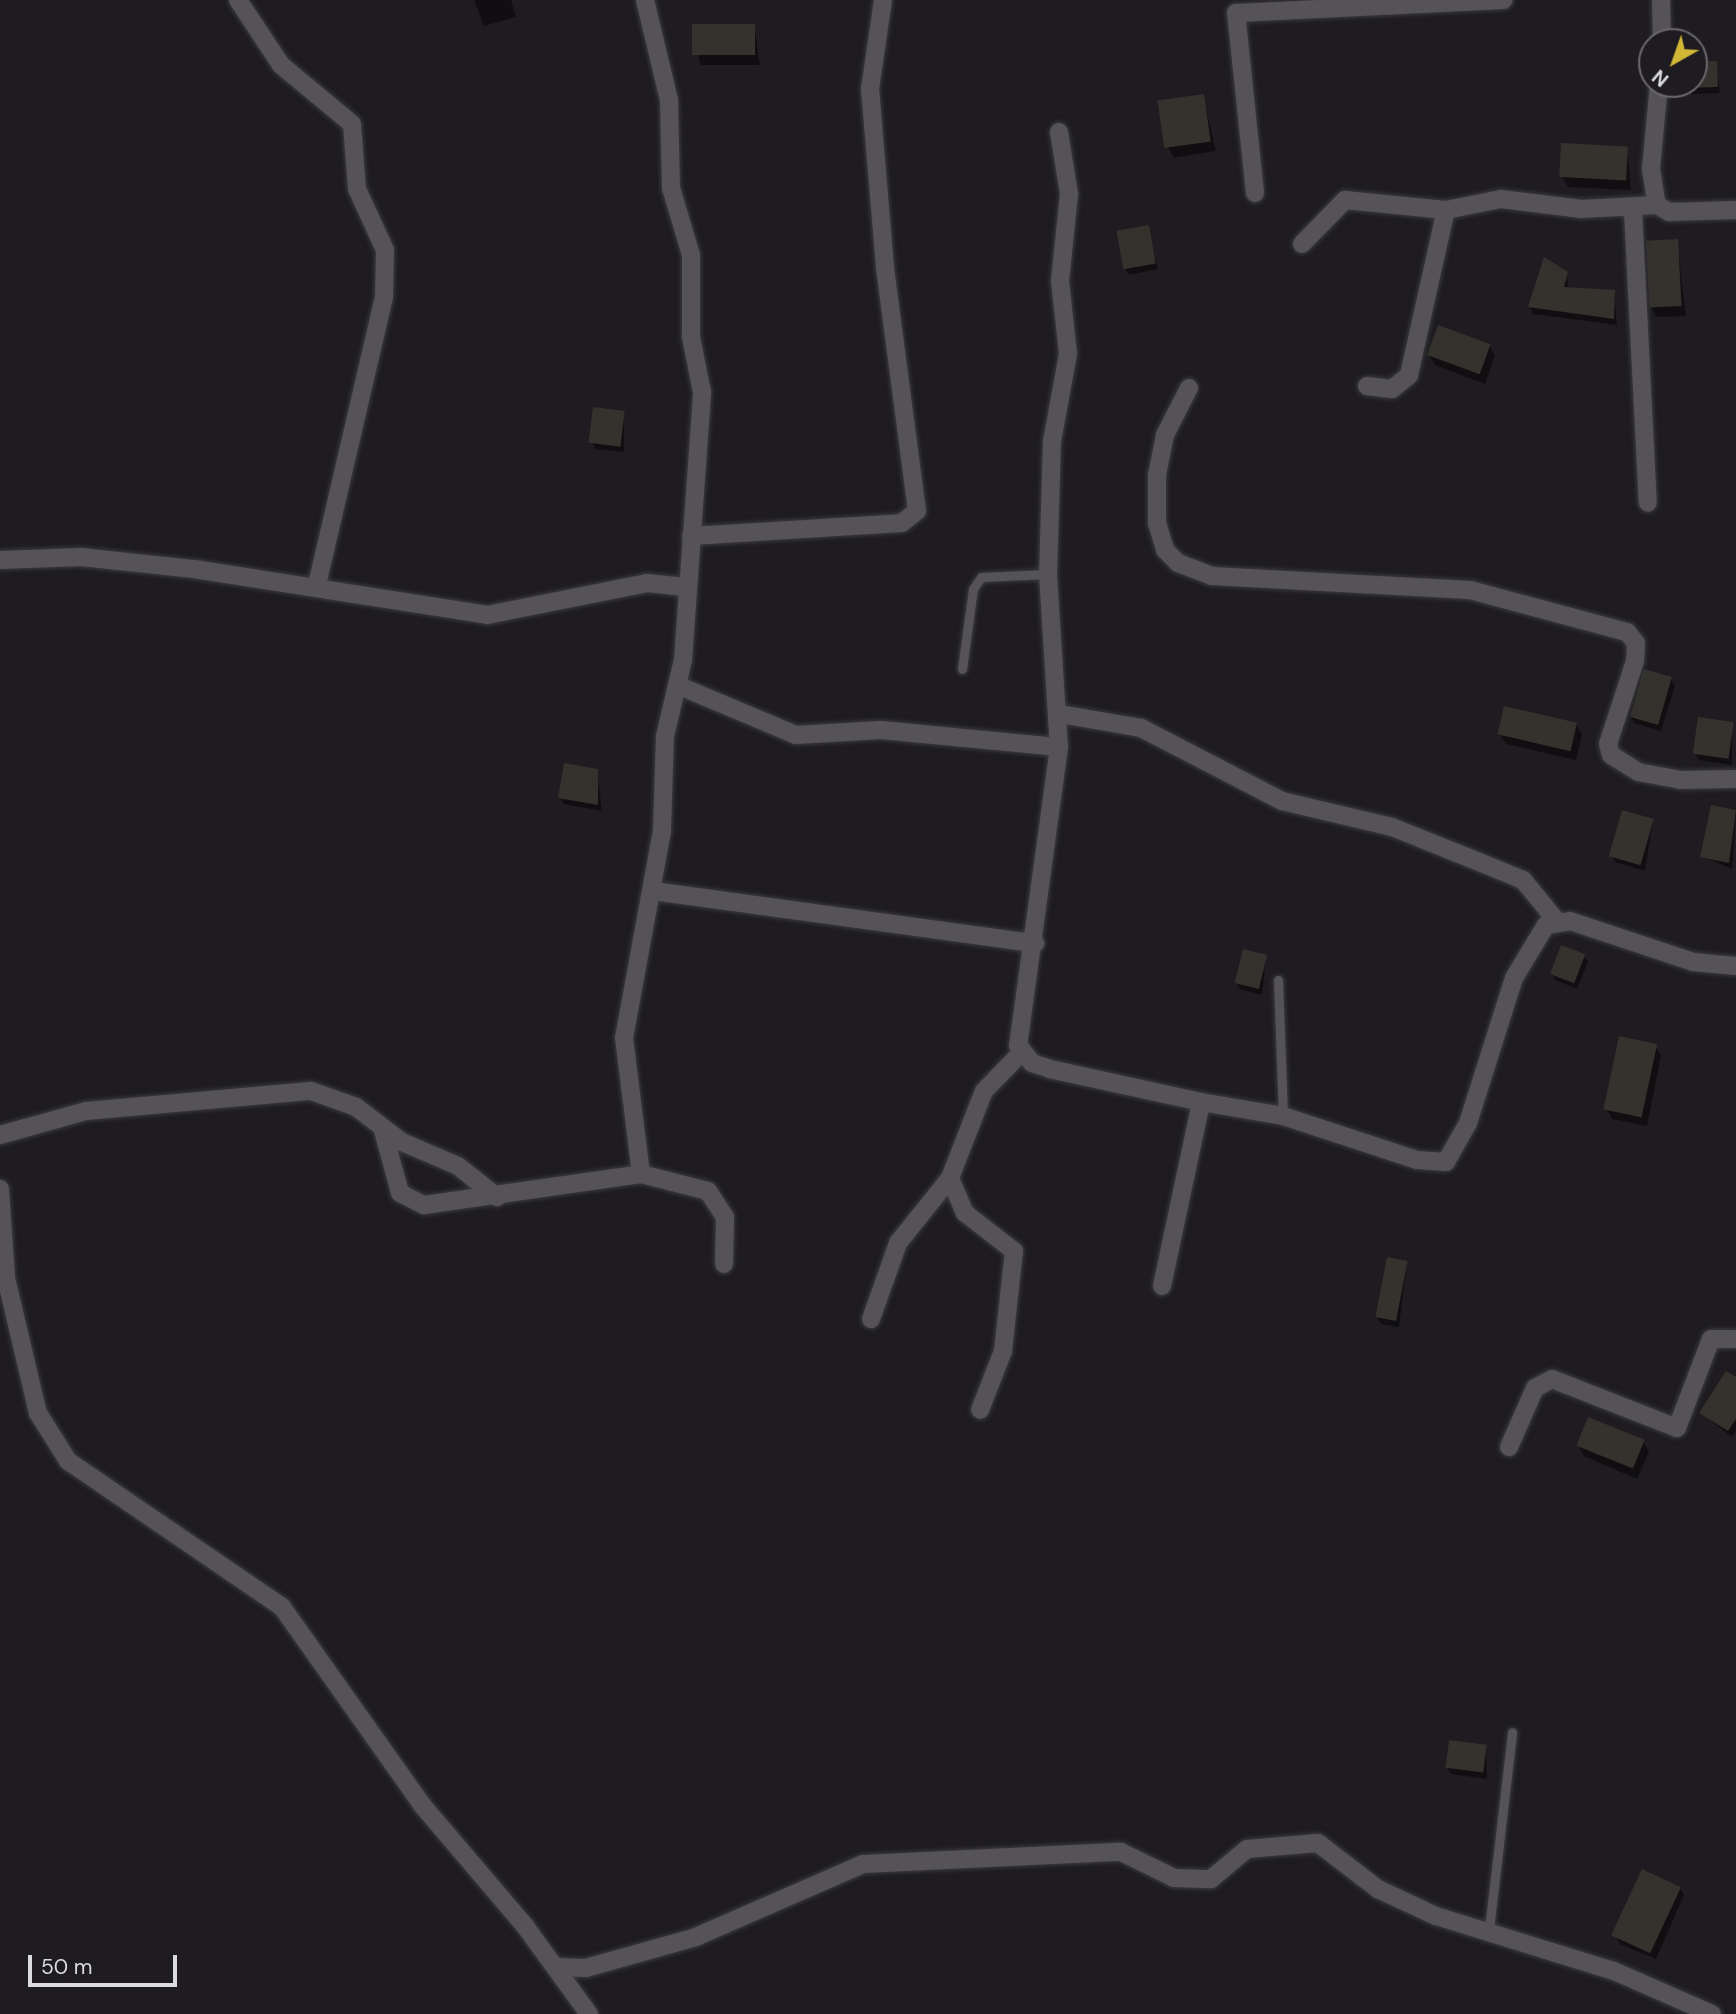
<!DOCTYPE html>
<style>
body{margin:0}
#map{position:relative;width:1736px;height:2014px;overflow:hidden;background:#1e1c21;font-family:"DM Sans",sans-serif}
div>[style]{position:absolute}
.shadow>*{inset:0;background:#0007}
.building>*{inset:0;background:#33322d;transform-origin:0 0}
.roads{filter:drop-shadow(0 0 2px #3b3a3d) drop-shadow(0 0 2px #3b3a3d)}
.service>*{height:9px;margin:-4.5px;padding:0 4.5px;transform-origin:4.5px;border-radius:4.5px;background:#565358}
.minor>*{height:18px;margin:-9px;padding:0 9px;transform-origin:9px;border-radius:9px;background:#565358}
span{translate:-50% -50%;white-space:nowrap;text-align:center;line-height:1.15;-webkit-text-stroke:5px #1e1c21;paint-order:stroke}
.north{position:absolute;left:1638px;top:28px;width:70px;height:70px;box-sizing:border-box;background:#1e1c21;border:2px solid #6a686c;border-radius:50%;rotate:220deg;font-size:19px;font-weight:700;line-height:28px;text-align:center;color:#dbdadd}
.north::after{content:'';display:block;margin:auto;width:24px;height:32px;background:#d2b635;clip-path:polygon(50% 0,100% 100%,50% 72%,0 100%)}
.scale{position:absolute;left:28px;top:1955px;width:149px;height:32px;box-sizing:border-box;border:4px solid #dbdadd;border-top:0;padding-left:9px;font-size:21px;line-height:24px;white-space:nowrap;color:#dbdadd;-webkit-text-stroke:5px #1e1c21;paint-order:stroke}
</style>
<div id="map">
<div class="shadow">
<div style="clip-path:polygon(474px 0,511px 0,516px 17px,484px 26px)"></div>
<div style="clip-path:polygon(754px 25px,760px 65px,700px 65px,694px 26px)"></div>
<div style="clip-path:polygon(1716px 63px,1720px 93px,1687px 94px,1683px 84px,1694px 84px,1694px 64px)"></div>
<div style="clip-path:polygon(1203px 96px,1216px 151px,1174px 158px,1168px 147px)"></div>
<div style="clip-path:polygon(1627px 148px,1631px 190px,1568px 187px,1562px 177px)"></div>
<div style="clip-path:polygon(1148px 227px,1158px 269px,1129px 275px,1125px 268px)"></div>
<div style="clip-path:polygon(1677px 241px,1686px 316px,1657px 317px,1651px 307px)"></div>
<div style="clip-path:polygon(1567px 273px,1568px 289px,1614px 292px,1617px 325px,1533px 314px,1530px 307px)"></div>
<div style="clip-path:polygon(1489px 345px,1495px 356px,1485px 384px,1435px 365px,1429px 355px)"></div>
<div style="clip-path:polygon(624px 412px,624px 452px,595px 449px,592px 442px)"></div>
<div style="clip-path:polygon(1671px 679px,1675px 686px,1661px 731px,1634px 723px,1631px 717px)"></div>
<div style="clip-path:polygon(1732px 723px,1732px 765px,1699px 760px,1695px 753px)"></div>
<div style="clip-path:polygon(1576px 724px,1582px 735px,1576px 760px,1506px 744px,1500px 734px)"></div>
<div style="clip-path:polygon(597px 770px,602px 811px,564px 804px,560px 798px)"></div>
<div style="clip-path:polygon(1713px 807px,1736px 812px,1732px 869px,1702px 856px)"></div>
<div style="clip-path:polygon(1653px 820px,1645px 871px,1615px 862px,1611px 855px)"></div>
<div style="clip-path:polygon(1584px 956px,1588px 962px,1577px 989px,1555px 980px,1552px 974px)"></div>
<div style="clip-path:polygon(1266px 957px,1262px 995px,1240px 989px,1236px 982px)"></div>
<div style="clip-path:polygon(1655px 1046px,1661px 1056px,1647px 1126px,1612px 1119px,1606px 1108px)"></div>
<div style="clip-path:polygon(1407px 1263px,1399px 1327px,1381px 1324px,1377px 1317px)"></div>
<div style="clip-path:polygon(1736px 1379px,1736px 1430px,1732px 1437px,1701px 1413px)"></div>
<div style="clip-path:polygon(1643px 1442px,1649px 1452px,1637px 1479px,1584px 1456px,1578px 1445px)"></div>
<div style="clip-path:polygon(1486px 1747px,1487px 1779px,1451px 1774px,1447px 1768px)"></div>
<div style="clip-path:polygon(1680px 1888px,1684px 1895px,1656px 1959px,1620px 1944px,1617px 1937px)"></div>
</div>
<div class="building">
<div style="left:692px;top:24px;width:63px;height:31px"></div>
<div style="left:1717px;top:61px;width:26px;height:23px;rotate:88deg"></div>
<div style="left:1204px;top:94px;width:48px;height:47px;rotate:82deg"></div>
<div style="left:1561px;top:143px;width:67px;height:34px;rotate:3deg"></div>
<div style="left:1149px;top:225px;width:39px;height:33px;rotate:80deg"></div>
<div style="left:1678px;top:239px;width:67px;height:32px;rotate:87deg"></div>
<div style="clip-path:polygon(1544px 257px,1568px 272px,1564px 287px,1615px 290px,1614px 319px,1528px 307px)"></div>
<div style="left:1438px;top:325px;width:56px;height:32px;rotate:20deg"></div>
<div style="left:593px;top:407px;width:32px;height:36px;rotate:7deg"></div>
<div style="left:1644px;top:669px;width:29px;height:50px;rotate:16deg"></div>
<div style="left:1504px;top:706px;width:75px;height:29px;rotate:13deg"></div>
<div style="left:1698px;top:717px;width:36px;height:37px;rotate:8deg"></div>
<div style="clip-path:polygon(564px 763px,598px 769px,598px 805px,558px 798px)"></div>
<div style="clip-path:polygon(1711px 805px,1736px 810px,1729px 863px,1700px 857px)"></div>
<div style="left:1622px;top:810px;width:33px;height:48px;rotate:16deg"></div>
<div style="left:1561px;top:945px;width:26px;height:31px;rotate:21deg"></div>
<div style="left:1243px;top:949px;width:25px;height:35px;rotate:14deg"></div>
<div style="left:1619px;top:1036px;width:39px;height:75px;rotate:12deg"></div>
<div style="left:1387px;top:1257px;width:21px;height:61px;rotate:11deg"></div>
<div style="clip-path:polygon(1726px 1371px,1736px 1377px,1736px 1419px,1728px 1431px,1699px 1413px)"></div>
<div style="left:1588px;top:1417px;width:61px;height:31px;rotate:22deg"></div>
<div style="left:1449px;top:1740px;width:38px;height:28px;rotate:7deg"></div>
<div style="left:1642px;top:1869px;width:43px;height:73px;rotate:25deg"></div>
</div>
<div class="roads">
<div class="service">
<div style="left:962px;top:669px;width:81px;rotate:-82.2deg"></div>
<div style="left:973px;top:589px;width:14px;rotate:-56deg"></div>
<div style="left:981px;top:577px;width:67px;rotate:-2.6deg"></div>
<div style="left:1278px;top:980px;width:136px;rotate:87.9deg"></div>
<div style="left:1489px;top:1929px;width:198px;rotate:-83.3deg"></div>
</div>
<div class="minor">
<div style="left:238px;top:0;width:78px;rotate:56.5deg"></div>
<div style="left:281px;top:65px;width:92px;rotate:39.7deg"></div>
<div style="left:352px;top:124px;width:65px;rotate:85.6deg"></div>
<div style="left:357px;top:189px;width:67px;rotate:65.3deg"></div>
<div style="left:385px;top:250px;width:47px;rotate:91.2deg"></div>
<div style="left:384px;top:297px;width:296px;rotate:103.1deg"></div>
<div style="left:1661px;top:0;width:42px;rotate:88.6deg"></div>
<div style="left:1659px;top:84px;width:85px;rotate:95.4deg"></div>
<div style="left:1651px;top:169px;width:36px;rotate:81deg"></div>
<div style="left:1657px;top:205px;width:14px;rotate:30deg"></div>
<div style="left:1669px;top:212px;width:67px;rotate:-1.7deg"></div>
<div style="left:1059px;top:132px;width:63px;rotate:80.8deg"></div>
<div style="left:1069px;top:194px;width:87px;rotate:95.9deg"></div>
<div style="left:1060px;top:281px;width:73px;rotate:83.7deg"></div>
<div style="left:1068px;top:354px;width:88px;rotate:100.4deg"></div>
<div style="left:1052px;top:441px;width:133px;rotate:91.7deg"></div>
<div style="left:1048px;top:574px;width:173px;rotate:86.4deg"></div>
<div style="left:1059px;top:747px;width:301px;rotate:97.8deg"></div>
<div style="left:1018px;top:1045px;width:23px;rotate:52deg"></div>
<div style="left:1032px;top:1063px;width:19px;rotate:18deg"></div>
<div style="left:1050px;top:1069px;width:155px;rotate:12.3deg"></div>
<div style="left:1255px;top:193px;width:181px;rotate:-96deg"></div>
<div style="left:1236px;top:13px;width:268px;rotate:-2.8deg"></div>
<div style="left:1633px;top:211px;width:292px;rotate:87.1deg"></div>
<div style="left:1302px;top:244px;width:62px;rotate:-45.7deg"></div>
<div style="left:1345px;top:200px;width:101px;rotate:5.7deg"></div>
<div style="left:1446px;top:210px;width:56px;rotate:-11.3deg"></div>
<div style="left:1501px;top:199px;width:81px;rotate:7.1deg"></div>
<div style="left:1581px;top:209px;width:76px;rotate:-3deg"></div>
<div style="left:1367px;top:386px;width:25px;rotate:7deg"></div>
<div style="left:1392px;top:389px;width:22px;rotate:-39deg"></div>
<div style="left:1409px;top:375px;width:169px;rotate:-77.4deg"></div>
<div style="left:1189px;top:388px;width:53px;rotate:117.1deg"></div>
<div style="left:1165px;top:435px;width:41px;rotate:101.3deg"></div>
<div style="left:1157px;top:475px;width:48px;rotate:90deg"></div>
<div style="left:1157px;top:523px;width:28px;rotate:73deg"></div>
<div style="left:1165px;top:550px;width:18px;rotate:45deg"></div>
<div style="left:1178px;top:563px;width:36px;rotate:21deg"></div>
<div style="left:1212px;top:576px;width:258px;rotate:3.1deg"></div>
<div style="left:1470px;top:590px;width:163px;rotate:15deg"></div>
<div style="left:1627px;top:632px;width:14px;rotate:51deg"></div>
<div style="left:1636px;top:643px;width:18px;rotate:93deg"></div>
<div style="left:1635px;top:661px;width:87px;rotate:108deg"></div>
<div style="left:1608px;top:744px;width:11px;rotate:75deg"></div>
<div style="left:1611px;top:755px;width:32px;rotate:32deg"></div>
<div style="left:1638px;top:772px;width:44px;rotate:10.5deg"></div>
<div style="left:1681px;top:780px;width:55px;rotate:-1deg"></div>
<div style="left:691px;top:536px;width:211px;rotate:-3.5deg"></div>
<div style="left:902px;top:523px;width:19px;rotate:-39deg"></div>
<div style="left:917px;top:511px;width:246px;rotate:-97.5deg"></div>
<div style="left:885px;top:267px;width:179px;rotate:-94.8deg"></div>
<div style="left:870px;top:89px;width:90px;rotate:-81.7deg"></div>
<div style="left:0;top:560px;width:81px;rotate:-2.1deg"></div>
<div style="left:81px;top:557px;width:114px;rotate:6.1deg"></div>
<div style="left:194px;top:569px;width:297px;rotate:8.9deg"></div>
<div style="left:487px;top:615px;width:163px;rotate:-11.3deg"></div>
<div style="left:647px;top:583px;width:38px;rotate:6deg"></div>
<div style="left:677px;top:685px;width:129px;rotate:22.8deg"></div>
<div style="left:796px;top:735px;width:85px;rotate:-3.4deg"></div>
<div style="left:881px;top:730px;width:179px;rotate:5.5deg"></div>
<div style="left:1060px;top:714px;width:82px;rotate:9.8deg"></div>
<div style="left:1141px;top:728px;width:159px;rotate:27.4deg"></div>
<div style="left:1282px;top:801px;width:113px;rotate:13.3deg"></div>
<div style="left:1392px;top:827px;width:99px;rotate:21.9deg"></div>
<div style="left:1484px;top:864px;width:42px;rotate:22.3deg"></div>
<div style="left:1523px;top:880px;width:50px;rotate:50.6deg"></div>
<div style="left:653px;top:891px;width:386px;rotate:7.8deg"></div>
<div style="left:382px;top:1127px;width:68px;rotate:74.7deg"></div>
<div style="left:400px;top:1193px;width:27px;rotate:27deg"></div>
<div style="left:424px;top:1205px;width:219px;rotate:-8.1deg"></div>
<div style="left:641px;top:1174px;width:69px;rotate:14.2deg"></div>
<div style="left:708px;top:1191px;width:31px;rotate:57deg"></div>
<div style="left:725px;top:1217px;width:47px;rotate:91.2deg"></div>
<div style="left:0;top:1135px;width:89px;rotate:-15.6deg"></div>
<div style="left:86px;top:1111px;width:226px;rotate:-5.1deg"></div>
<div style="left:311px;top:1091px;width:48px;rotate:19.6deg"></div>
<div style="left:356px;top:1107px;width:58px;rotate:37.3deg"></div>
<div style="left:402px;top:1142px;width:61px;rotate:23.2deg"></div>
<div style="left:458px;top:1166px;width:50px;rotate:38.5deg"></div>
<div style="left:641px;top:1174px;width:137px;rotate:-97.1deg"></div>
<div style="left:624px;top:1038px;width:211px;rotate:-79.6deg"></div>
<div style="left:662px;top:830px;width:94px;rotate:-88.2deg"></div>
<div style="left:665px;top:736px;width:78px;rotate:-76.7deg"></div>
<div style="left:683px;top:660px;width:269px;rotate:-85.9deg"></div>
<div style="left:702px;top:392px;width:56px;rotate:-101.3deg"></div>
<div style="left:691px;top:337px;width:82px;rotate:-90deg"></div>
<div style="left:691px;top:255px;width:70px;rotate:-106.6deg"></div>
<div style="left:671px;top:188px;width:88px;rotate:-91.3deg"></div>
<div style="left:669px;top:100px;width:103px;rotate:-103.5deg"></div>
<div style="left:950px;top:1178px;width:38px;rotate:67deg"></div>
<div style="left:965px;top:1213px;width:62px;rotate:37.8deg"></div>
<div style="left:1014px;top:1251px;width:101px;rotate:96.3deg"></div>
<div style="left:1003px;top:1351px;width:63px;rotate:111.3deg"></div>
<div style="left:0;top:1189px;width:89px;rotate:86.1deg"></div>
<div style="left:6px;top:1278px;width:139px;rotate:76.7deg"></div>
<div style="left:38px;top:1413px;width:57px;rotate:58deg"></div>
<div style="left:68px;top:1461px;width:259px;rotate:34.3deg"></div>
<div style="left:282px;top:1607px;width:242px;rotate:54.7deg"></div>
<div style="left:422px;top:1805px;width:159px;rotate:49.6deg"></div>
<div style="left:525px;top:1926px;width:109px;rotate:54deg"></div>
<div style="left:1162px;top:1286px;width:188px;rotate:-78deg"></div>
<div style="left:1201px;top:1102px;width:83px;rotate:9.7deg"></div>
<div style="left:1283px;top:1116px;width:141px;rotate:18.2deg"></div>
<div style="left:1417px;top:1160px;width:29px;rotate:4deg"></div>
<div style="left:1446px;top:1162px;width:45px;rotate:-60.6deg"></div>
<div style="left:1468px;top:1123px;width:152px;rotate:-72.4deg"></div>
<div style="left:1514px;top:978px;width:62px;rotate:-58.9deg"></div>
<div style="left:1546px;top:925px;width:24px;rotate:-9deg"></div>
<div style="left:1570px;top:921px;width:130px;rotate:18.4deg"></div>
<div style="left:1693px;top:962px;width:43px;rotate:5.3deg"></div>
<div style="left:871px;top:1319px;width:81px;rotate:-70.4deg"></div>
<div style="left:898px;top:1243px;width:83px;rotate:-51.3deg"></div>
<div style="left:950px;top:1178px;width:93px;rotate:-68.7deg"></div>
<div style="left:984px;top:1091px;width:53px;rotate:-45.8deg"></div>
<div style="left:1509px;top:1447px;width:64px;rotate:-66.2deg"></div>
<div style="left:1535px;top:1388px;width:19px;rotate:-28deg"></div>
<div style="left:1552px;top:1379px;width:134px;rotate:21.4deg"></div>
<div style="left:1677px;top:1428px;width:95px;rotate:-69.1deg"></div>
<div style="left:1711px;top:1339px;width:25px"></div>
<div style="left:556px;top:1967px;width:30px;rotate:2deg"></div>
<div style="left:586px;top:1968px;width:114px;rotate:-15.7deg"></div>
<div style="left:696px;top:1937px;width:182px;rotate:-23.6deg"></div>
<div style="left:863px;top:1864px;width:258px;rotate:-2.7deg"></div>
<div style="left:1121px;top:1852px;width:59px;rotate:26.1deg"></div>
<div style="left:1174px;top:1878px;width:37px;rotate:2deg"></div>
<div style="left:1211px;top:1879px;width:47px;rotate:-39.8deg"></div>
<div style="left:1247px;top:1849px;width:71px;rotate:-4.8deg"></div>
<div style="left:1318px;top:1843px;width:76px;rotate:37.5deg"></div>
<div style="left:1378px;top:1889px;width:64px;rotate:25deg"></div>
<div style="left:1436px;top:1916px;width:186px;rotate:17.2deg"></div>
<div style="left:1614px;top:1971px;width:107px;rotate:23.7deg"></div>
</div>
</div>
<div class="north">N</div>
<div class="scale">50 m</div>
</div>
